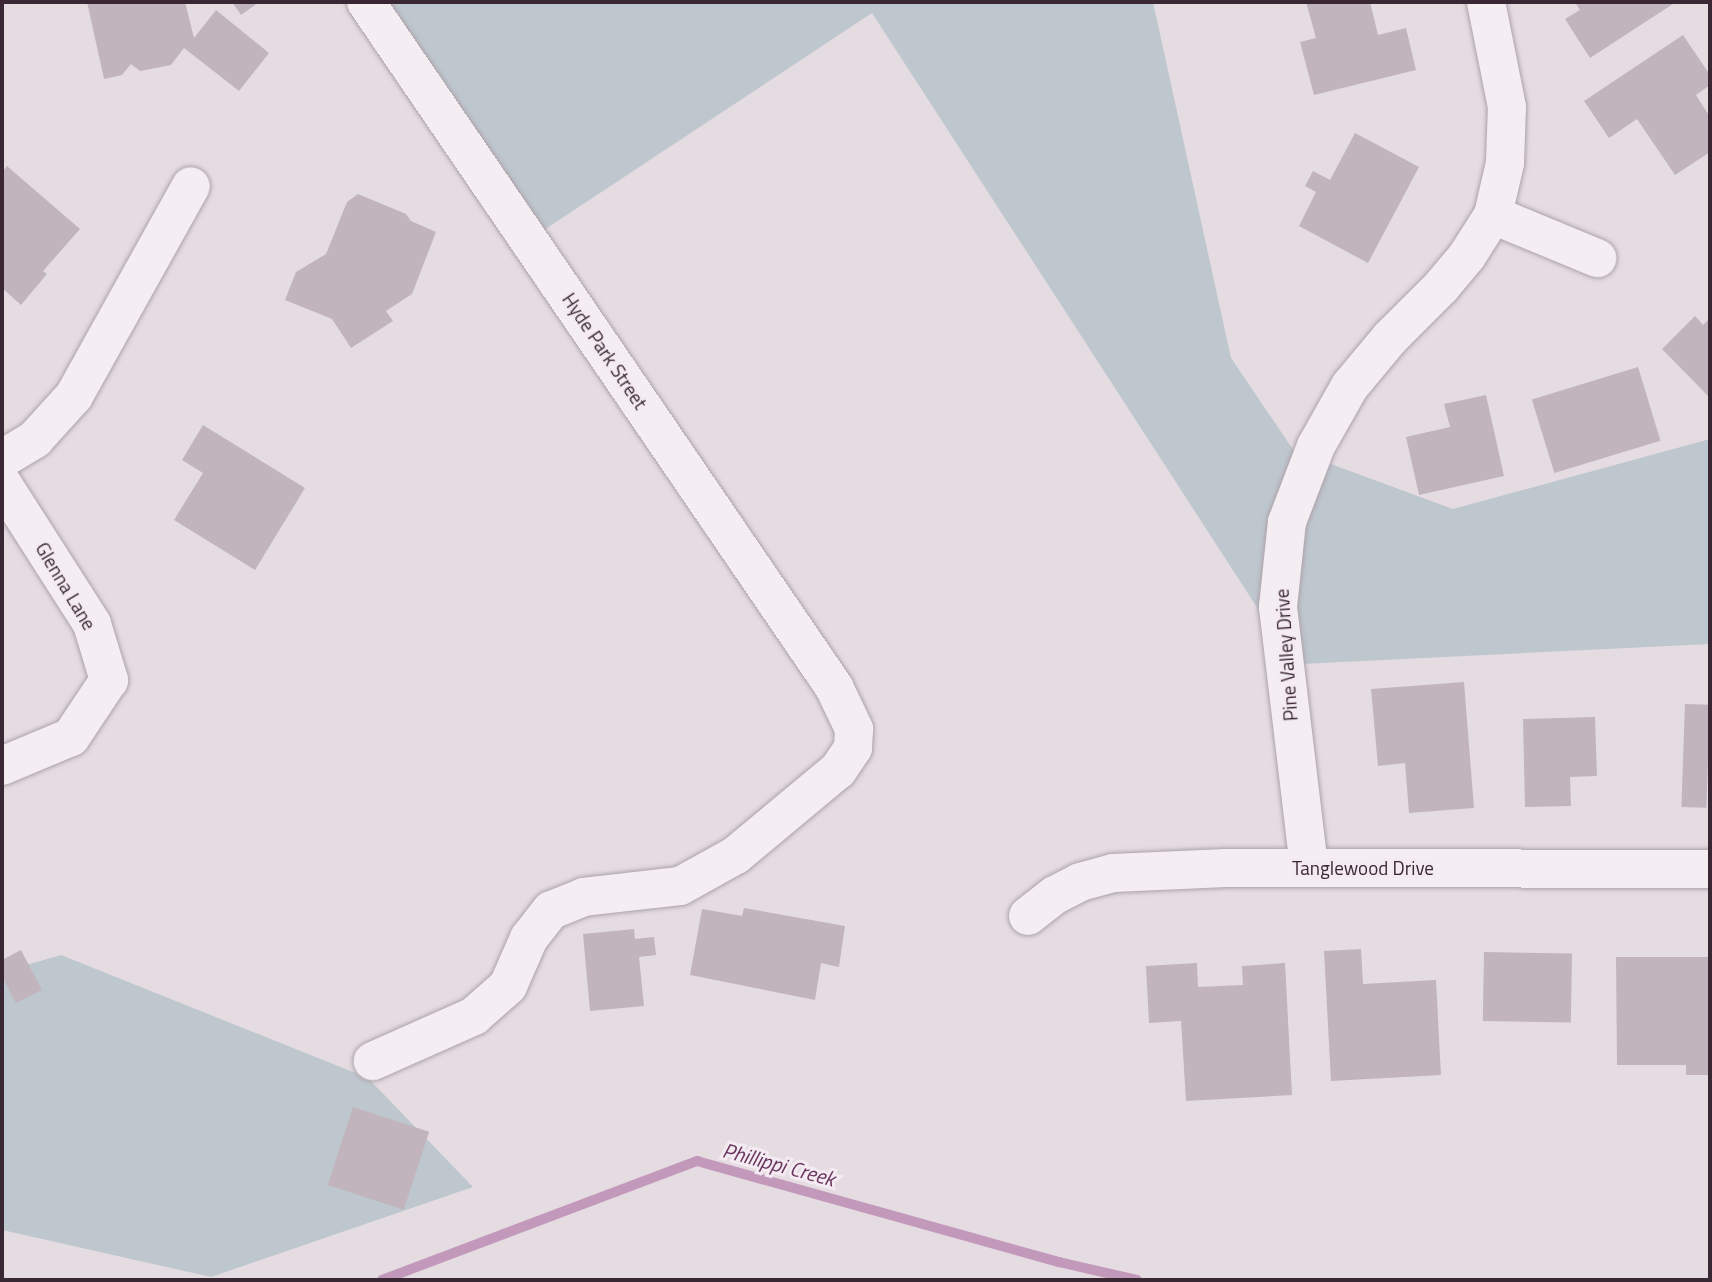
<!DOCTYPE html>
<style>
body{margin:0}
#map{position:relative;width:1712px;height:1282px;overflow:hidden;background:#e5dce2;font-family:"Titillium Web",sans-serif}
div>[style]{position:absolute}
.green>*{inset:0;background:#bec7ce}
.stream>*{height:10px;margin:-5px;padding:0 5px;transform-origin:5px;border-radius:5px;background:#c399bb}
.building>*{inset:0;background:#c1b4bd;transform-origin:0 0}
.roads{filter:drop-shadow(0 0 2px #aea2aa) drop-shadow(0 0 2px #aea2aa)}
.minor>*{height:38px;margin:-19px;padding:0 19px;transform-origin:19px;border-radius:19px;background:#f4eef2}
span{translate:-50% -50%;white-space:nowrap;text-align:center;line-height:1.15;-webkit-text-stroke:6px #f3ebf1;paint-order:stroke}
.street-label{font-size:19px;color:#3a2734}
.water-label{font-size:21px;color:#6a355e;font-style:italic}
.frame{position:absolute;inset:0;border:4px solid #3a2734;pointer-events:none}
</style>
<div id="map">
<div class="green">
<div style="clip-path:polygon(388px 2px,1153px 2px,1231px 358px,1294px 451px,1271px 518px,1264px 553px,1260px 612px,872px 13px,544px 230px)"></div>
<div style="clip-path:polygon(1710px 439px,1710px 644px,1302px 664px,1296px 605px,1305px 524px,1328px 463px,1453px 509px)"></div>
<div style="clip-path:polygon(61px 955px,368px 1078px,473px 1187px,211px 1277px,2px 1230px,2px 972px)"></div>
</div>
<div class="stream">
<div style="left:382px;top:1280px;width:337px;rotate:-20.7deg"></div>
<div style="left:697px;top:1161px;width:376px;rotate:15.6deg"></div>
<div style="left:1059px;top:1262px;width:80px;rotate:13deg"></div>
</div>
<div class="building">
<div style="clip-path:polygon(87px 2px,185px 2px,194px 38px,216px 10px,269px 53px,239px 91px,184px 48px,171px 65px,140px 71px,131px 64px,122px 75px,104px 79px)"></div>
<div style="clip-path:polygon(232px 2px,259px 2px,241px 15px)"></div>
<div style="clip-path:polygon(1306px 2px,1370px 2px,1378px 35px,1406px 28px,1416px 70px,1314px 95px,1300px 42px,1316px 38px)"></div>
<div style="clip-path:polygon(1575px 2px,1676px 2px,1590px 58px,1565px 19px,1580px 10px)"></div>
<div style="clip-path:polygon(1683px 35px,1710px 75px,1710px 85px,1696px 95px,1710px 117px,1710px 152px,1675px 175px,1637px 119px,1609px 138px,1584px 101px)"></div>
<div style="clip-path:polygon(1355px 133px,1419px 167px,1368px 263px,1299px 226px,1316px 192px,1305px 186px,1313px 171px,1330px 180px)"></div>
<div style="clip-path:polygon(7px 166px,80px 229px,43px 271px,47px 274px,21px 305px,2px 288px,2px 173px)"></div>
<div style="clip-path:polygon(358px 194px,406px 214px,411px 221px,436px 232px,412px 294px,386px 311px,393px 321px,351px 348px,332px 319px,285px 300px,296px 272px,326px 254px,347px 202px)"></div>
<div style="clip-path:polygon(1695px 316px,1703px 325px,1710px 318px,1710px 398px,1662px 349px)"></div>
<div style="left:1638px;top:367px;width:77px;height:111px;rotate:73deg"></div>
<div style="clip-path:polygon(1486px 395px,1504px 476px,1419px 495px,1406px 437px,1450px 427px,1444px 404px)"></div>
<div style="clip-path:polygon(203px 425px,305px 488px,255px 570px,174px 520px,203px 473px,182px 460px)"></div>
<div style="clip-path:polygon(1464px 682px,1474px 808px,1409px 813px,1405px 763px,1378px 766px,1371px 689px)"></div>
<div style="left:1685px;top:704px;width:25px;height:103px;rotate:2deg"></div>
<div style="clip-path:polygon(1595px 717px,1597px 776px,1570px 777px,1571px 806px,1525px 807px,1523px 719px)"></div>
<div style="clip-path:polygon(744px 908px,845px 926px,839px 967px,821px 963px,815px 1000px,690px 975px,702px 909px,742px 916px)"></div>
<div style="clip-path:polygon(634px 929px,635px 939px,654px 937px,656px 955px,639px 957px,644px 1006px,590px 1011px,583px 934px)"></div>
<div style="clip-path:polygon(1361px 949px,1363px 984px,1436px 980px,1441px 1075px,1331px 1081px,1324px 951px)"></div>
<div style="clip-path:polygon(21px 950px,42px 990px,16px 1003px,2px 976px,2px 960px)"></div>
<div style="left:1484px;top:952px;width:88px;height:69px;rotate:1deg"></div>
<div style="clip-path:polygon(1616px 957px,1710px 957px,1710px 1075px,1686px 1075px,1686px 1065px,1617px 1065px)"></div>
<div style="clip-path:polygon(1197px 963px,1198px 987px,1243px 985px,1242px 966px,1285px 963px,1292px 1095px,1186px 1101px,1181px 1021px,1149px 1023px,1146px 966px)"></div>
<div style="left:353px;top:1107px;width:80px;height:82px;rotate:18deg"></div>
</div>
<div class="roads">
<div class="minor">
<div style="left:366px;top:2px;width:830px;rotate:55.66deg"></div>
<div style="left:834px;top:687px;width:47px;rotate:64.5deg"></div>
<div style="left:854px;top:729px;width:19px;rotate:93deg"></div>
<div style="left:853px;top:748px;width:27px;rotate:124deg"></div>
<div style="left:838px;top:770px;width:133px;rotate:140.2deg"></div>
<div style="left:736px;top:855px;width:64px;rotate:151deg"></div>
<div style="left:680px;top:886px;width:97px;rotate:173.5deg"></div>
<div style="left:584px;top:897px;width:35px;rotate:158deg"></div>
<div style="left:551px;top:910px;width:36px;rotate:128deg"></div>
<div style="left:529px;top:938px;width:52px;rotate:113.6deg"></div>
<div style="left:508px;top:986px;width:45px;rotate:138.6deg"></div>
<div style="left:474px;top:1016px;width:111px;rotate:156deg"></div>
<div style="left:1493px;top:215px;width:113px;rotate:22.5deg"></div>
<div style="left:2px;top:459px;width:39px;rotate:-31deg"></div>
<div style="left:35px;top:439px;width:58px;rotate:-47.8deg"></div>
<div style="left:74px;top:396px;width:240px;rotate:-60.9deg"></div>
<div style="left:2px;top:483px;width:167px;rotate:57.4deg"></div>
<div style="left:92px;top:624px;width:59px;rotate:73.1deg"></div>
<div style="left:109px;top:680px;width:69px;rotate:123.7deg"></div>
<div style="left:71px;top:737px;width:75px;rotate:157.2deg"></div>
<div style="left:1309px;top:867px;width:262px;rotate:-96.8deg"></div>
<div style="left:1278px;top:607px;width:85px;rotate:-84deg"></div>
<div style="left:1287px;top:522px;width:81px;rotate:-69.1deg"></div>
<div style="left:1316px;top:446px;width:69px;rotate:-60.5deg"></div>
<div style="left:1350px;top:386px;width:62px;rotate:-50.2deg"></div>
<div style="left:1390px;top:338px;width:72px;rotate:-45deg"></div>
<div style="left:1441px;top:287px;width:40px;rotate:-50deg"></div>
<div style="left:1467px;top:256px;width:49px;rotate:-57.6deg"></div>
<div style="left:1493px;top:215px;width:53px;rotate:-77deg"></div>
<div style="left:1505px;top:163px;width:56px;rotate:-88deg"></div>
<div style="left:1507px;top:107px;width:107px;rotate:-101.3deg"></div>
<div style="left:1028px;top:916px;width:34px;rotate:-38deg"></div>
<div style="left:1055px;top:895px;width:28px;rotate:-27deg"></div>
<div style="left:1080px;top:882px;width:34px;rotate:-15deg"></div>
<div style="left:1113px;top:873px;width:113px;rotate:-2.5deg"></div>
<div style="left:1226px;top:868px;width:484px;rotate:0.1deg"></div>
</div>
</div>
<div class="street-label">
<span style="left:605px;top:351px;rotate:56deg">Hyde Park Street</span>
<span style="left:66px;top:586px;rotate:59deg">Glenna Lane</span>
<span style="left:1286px;top:655px;rotate:-94deg">Pine Valley Drive</span>
<span style="left:1363px;top:868px">Tanglewood Drive</span>
</div>
<div class="water-label">
<span style="left:779px;top:1164px;rotate:15deg">Phillippi Creek</span>
</div>
<div class="frame"></div>
</div>
